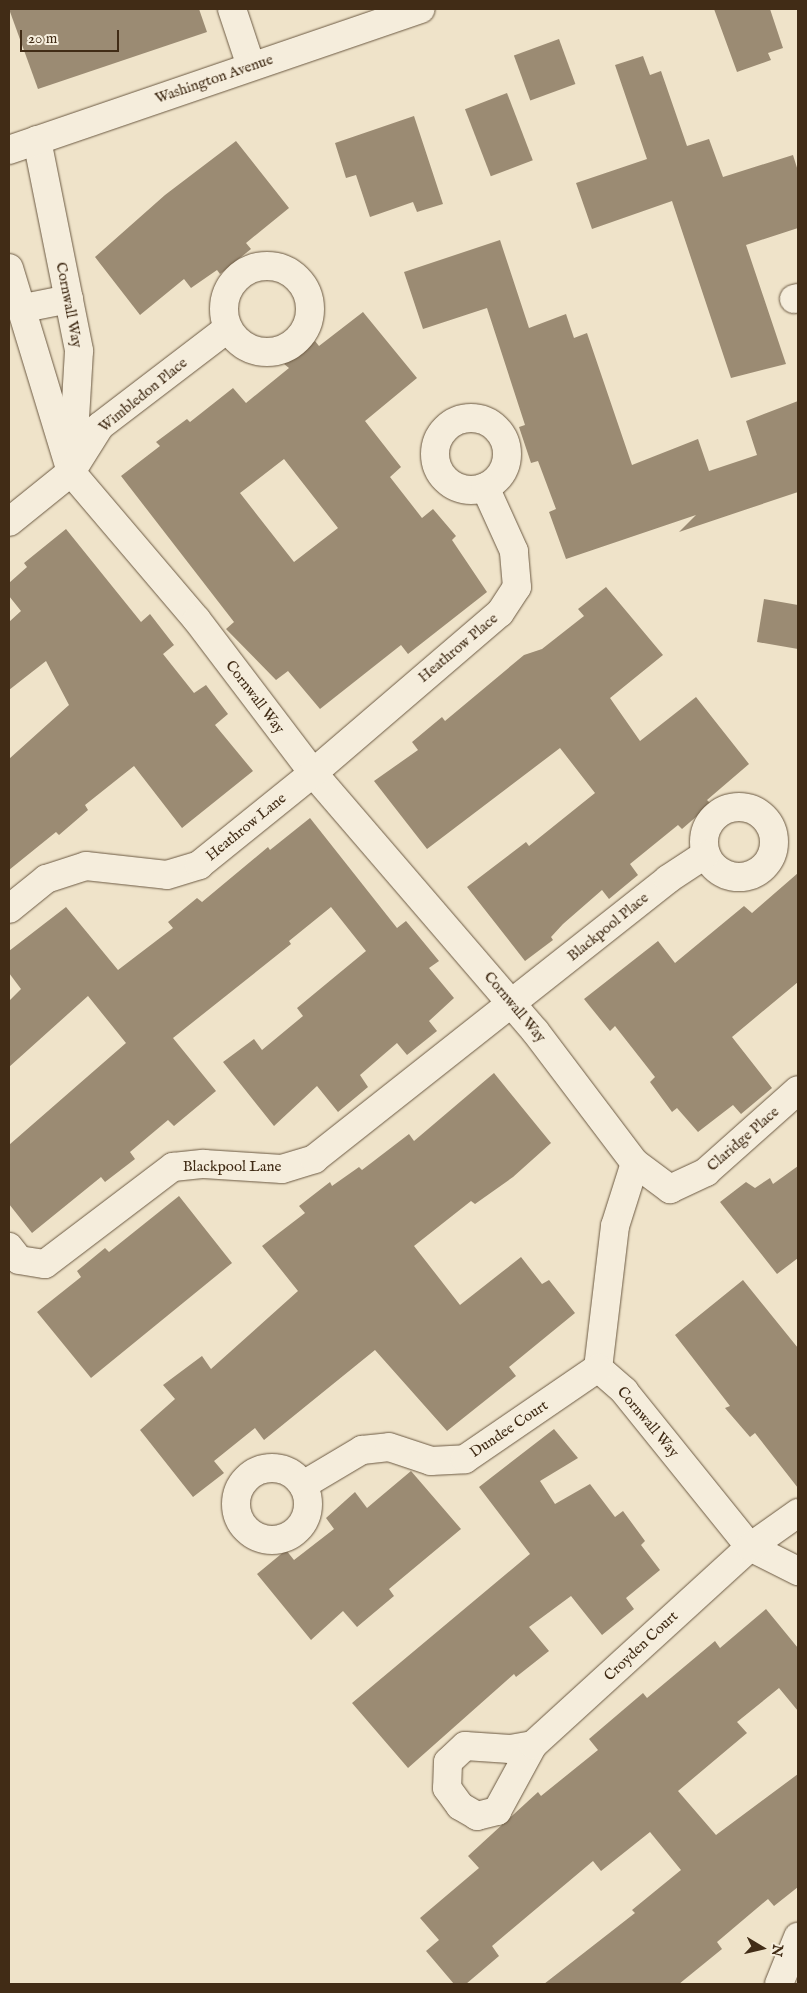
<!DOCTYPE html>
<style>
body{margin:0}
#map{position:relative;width:807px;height:1993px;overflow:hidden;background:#efe3c9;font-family:"IM FELL English",serif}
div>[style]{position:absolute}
.building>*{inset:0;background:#9b8b73;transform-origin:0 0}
.roads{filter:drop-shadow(0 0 1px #6c5a43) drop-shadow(0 0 1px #6c5a43)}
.minor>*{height:28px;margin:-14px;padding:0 14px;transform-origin:14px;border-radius:14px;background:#f5eddc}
.minor>.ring{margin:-14px;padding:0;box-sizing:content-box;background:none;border:28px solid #f5eddc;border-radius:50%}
.tertiary>*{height:28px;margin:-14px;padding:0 14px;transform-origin:14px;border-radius:14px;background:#f5eddc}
span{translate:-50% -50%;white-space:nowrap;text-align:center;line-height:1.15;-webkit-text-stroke:4px #f5eddc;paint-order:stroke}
.street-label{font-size:15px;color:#412c16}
.frame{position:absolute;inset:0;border:10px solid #412c16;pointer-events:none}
.north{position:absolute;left:737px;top:1923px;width:50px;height:50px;-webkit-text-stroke:4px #f5eddc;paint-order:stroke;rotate:99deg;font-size:14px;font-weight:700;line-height:20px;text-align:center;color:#412c16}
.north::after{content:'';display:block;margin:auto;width:18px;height:22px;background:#412c16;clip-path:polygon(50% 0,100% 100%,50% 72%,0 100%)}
.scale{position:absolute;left:20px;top:30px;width:99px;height:22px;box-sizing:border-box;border:2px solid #412c16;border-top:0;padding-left:6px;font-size:15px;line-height:18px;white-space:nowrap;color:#412c16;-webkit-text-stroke:4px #f5eddc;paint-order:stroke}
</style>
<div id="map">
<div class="building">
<div style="clip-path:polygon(9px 9px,199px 9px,207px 32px,38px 89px)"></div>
<div style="clip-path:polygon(714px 9px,770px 9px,783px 48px,768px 53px,771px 60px,737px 72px)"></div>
<div style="left:559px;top:39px;width:48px;height:48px;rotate:70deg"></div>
<div style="clip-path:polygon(643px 56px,650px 75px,661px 71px,687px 146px,709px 139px,723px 177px,793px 155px,798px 171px,798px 228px,746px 245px,786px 364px,731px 378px,672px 201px,592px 229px,576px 183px,647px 159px,615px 65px)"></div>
<div style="left:507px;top:93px;width:72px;height:45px;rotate:69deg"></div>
<div style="clip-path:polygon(414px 116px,443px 204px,417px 212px,413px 202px,370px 217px,356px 175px,346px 178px,335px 143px)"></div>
<div style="clip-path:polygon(236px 141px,289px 208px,246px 243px,251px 249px,220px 274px,217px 270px,191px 288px,184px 279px,140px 315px,95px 257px,165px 195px)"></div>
<div style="clip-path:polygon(500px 240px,529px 328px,566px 314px,574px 338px,587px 333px,632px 465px,698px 439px,709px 471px,757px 455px,746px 421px,798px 401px,798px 492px,679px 532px,696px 515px,566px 559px,549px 512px,556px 509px,538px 461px,531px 463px,519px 427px,525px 425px,487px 308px,423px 329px,404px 272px)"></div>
<div style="clip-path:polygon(evenodd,363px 312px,417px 378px,365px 421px,401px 467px,390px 477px,422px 518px,433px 509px,456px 536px,452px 540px,487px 592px,408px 654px,401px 645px,320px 709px,288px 671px,276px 680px,226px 629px,234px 622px,121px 476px,160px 446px,156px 442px,187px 419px,190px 422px,233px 388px,246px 403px,289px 368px,284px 364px,315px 341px,319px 346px,363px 312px,284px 459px,338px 528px,294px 562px,240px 493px,284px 459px)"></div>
<div style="clip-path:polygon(66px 529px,141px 622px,150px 614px,174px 645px,163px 654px,194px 693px,206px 685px,228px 714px,215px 725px,253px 771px,182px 828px,134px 766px,85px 805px,88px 810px,59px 835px,56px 832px,9px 870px,9px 759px,69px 705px,46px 661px,9px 690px,9px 622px,21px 611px,9px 596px,9px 583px,27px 567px,24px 563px)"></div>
<div style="clip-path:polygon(606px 587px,663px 655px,610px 698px,640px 741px,696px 697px,749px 764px,707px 800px,711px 804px,682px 829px,678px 825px,630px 864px,638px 875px,609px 899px,602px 890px,563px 924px,551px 937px,553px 940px,525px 961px,467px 887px,526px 842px,529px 846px,595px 793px,560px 748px,427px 849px,374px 781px,418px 750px,412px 742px,442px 717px,445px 721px,524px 655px,542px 649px,584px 616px,578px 609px)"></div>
<div style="clip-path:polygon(764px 599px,798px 605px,798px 649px,757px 642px)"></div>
<div style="clip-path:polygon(310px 818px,397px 928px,406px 921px,439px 961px,429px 968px,454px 998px,429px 1021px,437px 1031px,407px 1055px,397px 1043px,360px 1075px,368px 1087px,338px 1112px,317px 1086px,274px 1126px,223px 1062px,254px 1039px,262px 1050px,303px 1016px,297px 1008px,366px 951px,331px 907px,289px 941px,291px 944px,173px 1038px,216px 1091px,174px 1126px,168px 1120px,130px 1152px,135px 1159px,105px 1182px,101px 1177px,32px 1233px,9px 1204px,9px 1145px,126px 1043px,88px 996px,9px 1067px,9px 1001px,21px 989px,9px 973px,9px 951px,66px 907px,118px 970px,173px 928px,168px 922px,197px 898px,202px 902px,268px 847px,270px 850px)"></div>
<div style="clip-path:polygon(798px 873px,798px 982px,732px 1037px,772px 1088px,741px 1114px,733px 1105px,698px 1132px,677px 1108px,672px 1112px,650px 1082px,655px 1077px,615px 1026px,610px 1031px,584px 999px,658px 941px,675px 963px,744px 906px,752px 913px)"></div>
<div style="clip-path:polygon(494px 1073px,551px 1143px,513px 1177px,475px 1204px,471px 1201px,414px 1246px,460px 1305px,521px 1257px,542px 1284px,549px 1280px,575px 1313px,509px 1367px,516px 1376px,447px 1431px,375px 1350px,264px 1440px,255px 1428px,214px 1461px,224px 1473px,193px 1497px,140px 1430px,175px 1399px,163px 1385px,202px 1356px,211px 1369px,298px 1291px,262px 1246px,305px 1213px,299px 1206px,330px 1182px,332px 1186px,359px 1167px,362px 1170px,409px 1134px,414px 1141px)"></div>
<div style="clip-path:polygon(798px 1166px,798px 1258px,777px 1274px,720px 1202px,746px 1182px,755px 1188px,770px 1178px,773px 1184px)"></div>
<div style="clip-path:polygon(179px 1196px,232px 1263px,91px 1378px,37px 1312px,81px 1277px,77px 1271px,105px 1248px,109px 1252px)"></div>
<div style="clip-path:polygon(743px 1280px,798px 1348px,798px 1488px,755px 1433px,750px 1437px,725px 1408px,730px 1406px,675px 1335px)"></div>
<div style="clip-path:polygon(554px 1429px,578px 1458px,540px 1481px,555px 1504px,590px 1484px,615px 1517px,623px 1511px,645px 1541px,641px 1545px,660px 1570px,626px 1598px,634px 1609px,602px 1635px,571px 1596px,529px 1627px,549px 1651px,516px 1677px,514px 1674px,408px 1768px,352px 1703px,530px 1554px,479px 1487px)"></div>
<div style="clip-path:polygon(411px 1471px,461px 1529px,389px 1589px,394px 1596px,357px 1627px,343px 1611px,311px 1640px,257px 1574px,286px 1550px,294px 1560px,334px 1529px,326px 1518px,355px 1492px,367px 1508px)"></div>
<div style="clip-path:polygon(766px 1609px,798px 1648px,798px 1711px,779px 1688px,737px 1722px,747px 1733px,678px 1791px,716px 1835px,798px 1774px,798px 1887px,774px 1906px,768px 1899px,717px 1942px,722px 1949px,679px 1984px,544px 1984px,635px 1913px,632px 1910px,681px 1870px,650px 1832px,601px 1871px,593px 1861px,492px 1946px,499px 1956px,466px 1984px,454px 1984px,426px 1951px,439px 1940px,420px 1918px,479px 1868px,468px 1856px,538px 1792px,541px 1796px,598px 1750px,589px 1739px,643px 1693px,647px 1698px,715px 1641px,720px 1648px)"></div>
</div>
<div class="roads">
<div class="minor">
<div style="left:232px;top:9px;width:60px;rotate:71.6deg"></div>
<div style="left:37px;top:140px;width:215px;rotate:78.7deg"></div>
<div style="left:79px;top:351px;width:102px;rotate:93.4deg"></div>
<div class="ring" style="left:224px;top:266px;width:58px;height:58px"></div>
<div style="left:9px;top:268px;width:213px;rotate:73.1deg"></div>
<div style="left:71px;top:472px;width:194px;rotate:49.6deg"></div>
<div style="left:197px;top:620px;width:192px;rotate:52.8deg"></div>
<div style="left:313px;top:773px;width:340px;rotate:49.3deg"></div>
<div style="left:535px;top:1031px;width:166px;rotate:52.9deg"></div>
<div style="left:635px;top:1163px;width:44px;rotate:36.6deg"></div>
<div style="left:670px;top:1189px;width:40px;rotate:-25deg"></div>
<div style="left:706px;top:1172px;width:123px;rotate:-41.7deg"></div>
<div style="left:794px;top:299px;width:4px;rotate:-14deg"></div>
<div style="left:24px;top:308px;width:46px;rotate:-11.3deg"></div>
<div class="ring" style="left:435px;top:418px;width:44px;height:44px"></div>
<div style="left:9px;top:522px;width:80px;rotate:-38.9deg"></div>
<div style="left:71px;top:472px;width:54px;rotate:-57.8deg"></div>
<div style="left:100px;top:426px;width:160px;rotate:-37.4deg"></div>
<div class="ring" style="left:704px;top:807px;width:42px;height:42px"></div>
<div style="left:9px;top:909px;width:48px;rotate:-39deg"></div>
<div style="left:46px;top:879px;width:42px;rotate:-18deg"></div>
<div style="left:86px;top:866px;width:81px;rotate:6.3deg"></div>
<div style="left:167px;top:875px;width:34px;rotate:-17deg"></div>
<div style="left:199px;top:865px;width:146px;rotate:-38.9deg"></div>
<div style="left:313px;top:773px;width:246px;rotate:-40.6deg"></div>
<div style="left:500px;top:613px;width:31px;rotate:-57deg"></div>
<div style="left:517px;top:587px;width:36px;rotate:-95deg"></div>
<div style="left:514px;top:551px;width:70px;rotate:-114.4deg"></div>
<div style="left:635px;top:1163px;width:66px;rotate:107.6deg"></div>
<div style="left:615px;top:1226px;width:143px;rotate:96.8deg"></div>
<div style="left:598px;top:1368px;width:35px;rotate:41deg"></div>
<div style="left:624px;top:1391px;width:201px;rotate:51.1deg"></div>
<div style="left:750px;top:1547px;width:54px;rotate:26.6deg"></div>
<div style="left:9px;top:1247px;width:16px;rotate:52deg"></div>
<div style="left:19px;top:1260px;width:26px;rotate:9deg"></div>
<div style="left:45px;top:1264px;width:161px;rotate:-37.2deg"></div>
<div style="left:173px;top:1167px;width:31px;rotate:-6deg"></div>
<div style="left:204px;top:1164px;width:78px;rotate:3.7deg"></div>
<div style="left:282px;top:1169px;width:34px;rotate:-17deg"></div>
<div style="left:314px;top:1159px;width:451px;rotate:-38.3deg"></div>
<div style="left:668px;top:879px;width:45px;rotate:-33.3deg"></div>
<div class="ring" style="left:236px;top:1468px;width:44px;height:44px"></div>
<div style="left:303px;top:1485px;width:69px;rotate:-30.7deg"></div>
<div style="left:362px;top:1450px;width:27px;rotate:-6deg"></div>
<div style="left:389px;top:1447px;width:44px;rotate:18.4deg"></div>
<div style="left:431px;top:1461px;width:34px;rotate:-3deg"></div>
<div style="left:465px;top:1459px;width:161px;rotate:-34.4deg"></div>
<div style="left:533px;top:1745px;width:23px;rotate:170deg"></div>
<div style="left:510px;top:1749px;width:45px;rotate:-176.2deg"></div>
<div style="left:465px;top:1746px;width:23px;rotate:137deg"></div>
<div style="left:448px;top:1762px;width:26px;rotate:92deg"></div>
<div style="left:447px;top:1788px;width:22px;rotate:54deg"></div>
<div style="left:460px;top:1806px;width:20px;rotate:30deg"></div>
<div style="left:477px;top:1816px;width:21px;rotate:-14deg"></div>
<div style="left:497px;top:1811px;width:75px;rotate:-61.4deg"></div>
<div style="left:533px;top:1745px;width:294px;rotate:-42.4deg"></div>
<div style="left:750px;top:1547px;width:59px;rotate:-35.3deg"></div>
<div style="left:779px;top:1984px;width:51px;rotate:-68deg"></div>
</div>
<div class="tertiary">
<div style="left:9px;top:150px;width:435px;rotate:-18.9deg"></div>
</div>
</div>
<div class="street-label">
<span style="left:214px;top:79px;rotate:-19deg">Washington Avenue</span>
<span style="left:69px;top:305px;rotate:79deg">Cornwall Way</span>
<span style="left:143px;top:395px;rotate:-39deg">Wimbledon Place</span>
<span style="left:458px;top:648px;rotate:-40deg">Heathrow Place</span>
<span style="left:255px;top:697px;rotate:53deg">Cornwall Way</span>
<span style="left:246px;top:827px;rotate:-39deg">Heathrow Lane</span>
<span style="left:608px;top:927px;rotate:-39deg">Blackpool Place</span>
<span style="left:515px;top:1007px;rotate:50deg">Cornwall Way</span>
<span style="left:743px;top:1139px;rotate:-41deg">Claridge Place</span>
<span style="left:232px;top:1167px">Blackpool Lane</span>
<span style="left:648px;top:1422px;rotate:50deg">Cornwall Way</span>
<span style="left:509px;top:1429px;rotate:-34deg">Dundee Court</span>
<span style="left:641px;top:1646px;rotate:-43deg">Croyden Court</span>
</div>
<div class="frame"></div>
<div class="north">N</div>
<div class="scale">20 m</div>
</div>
